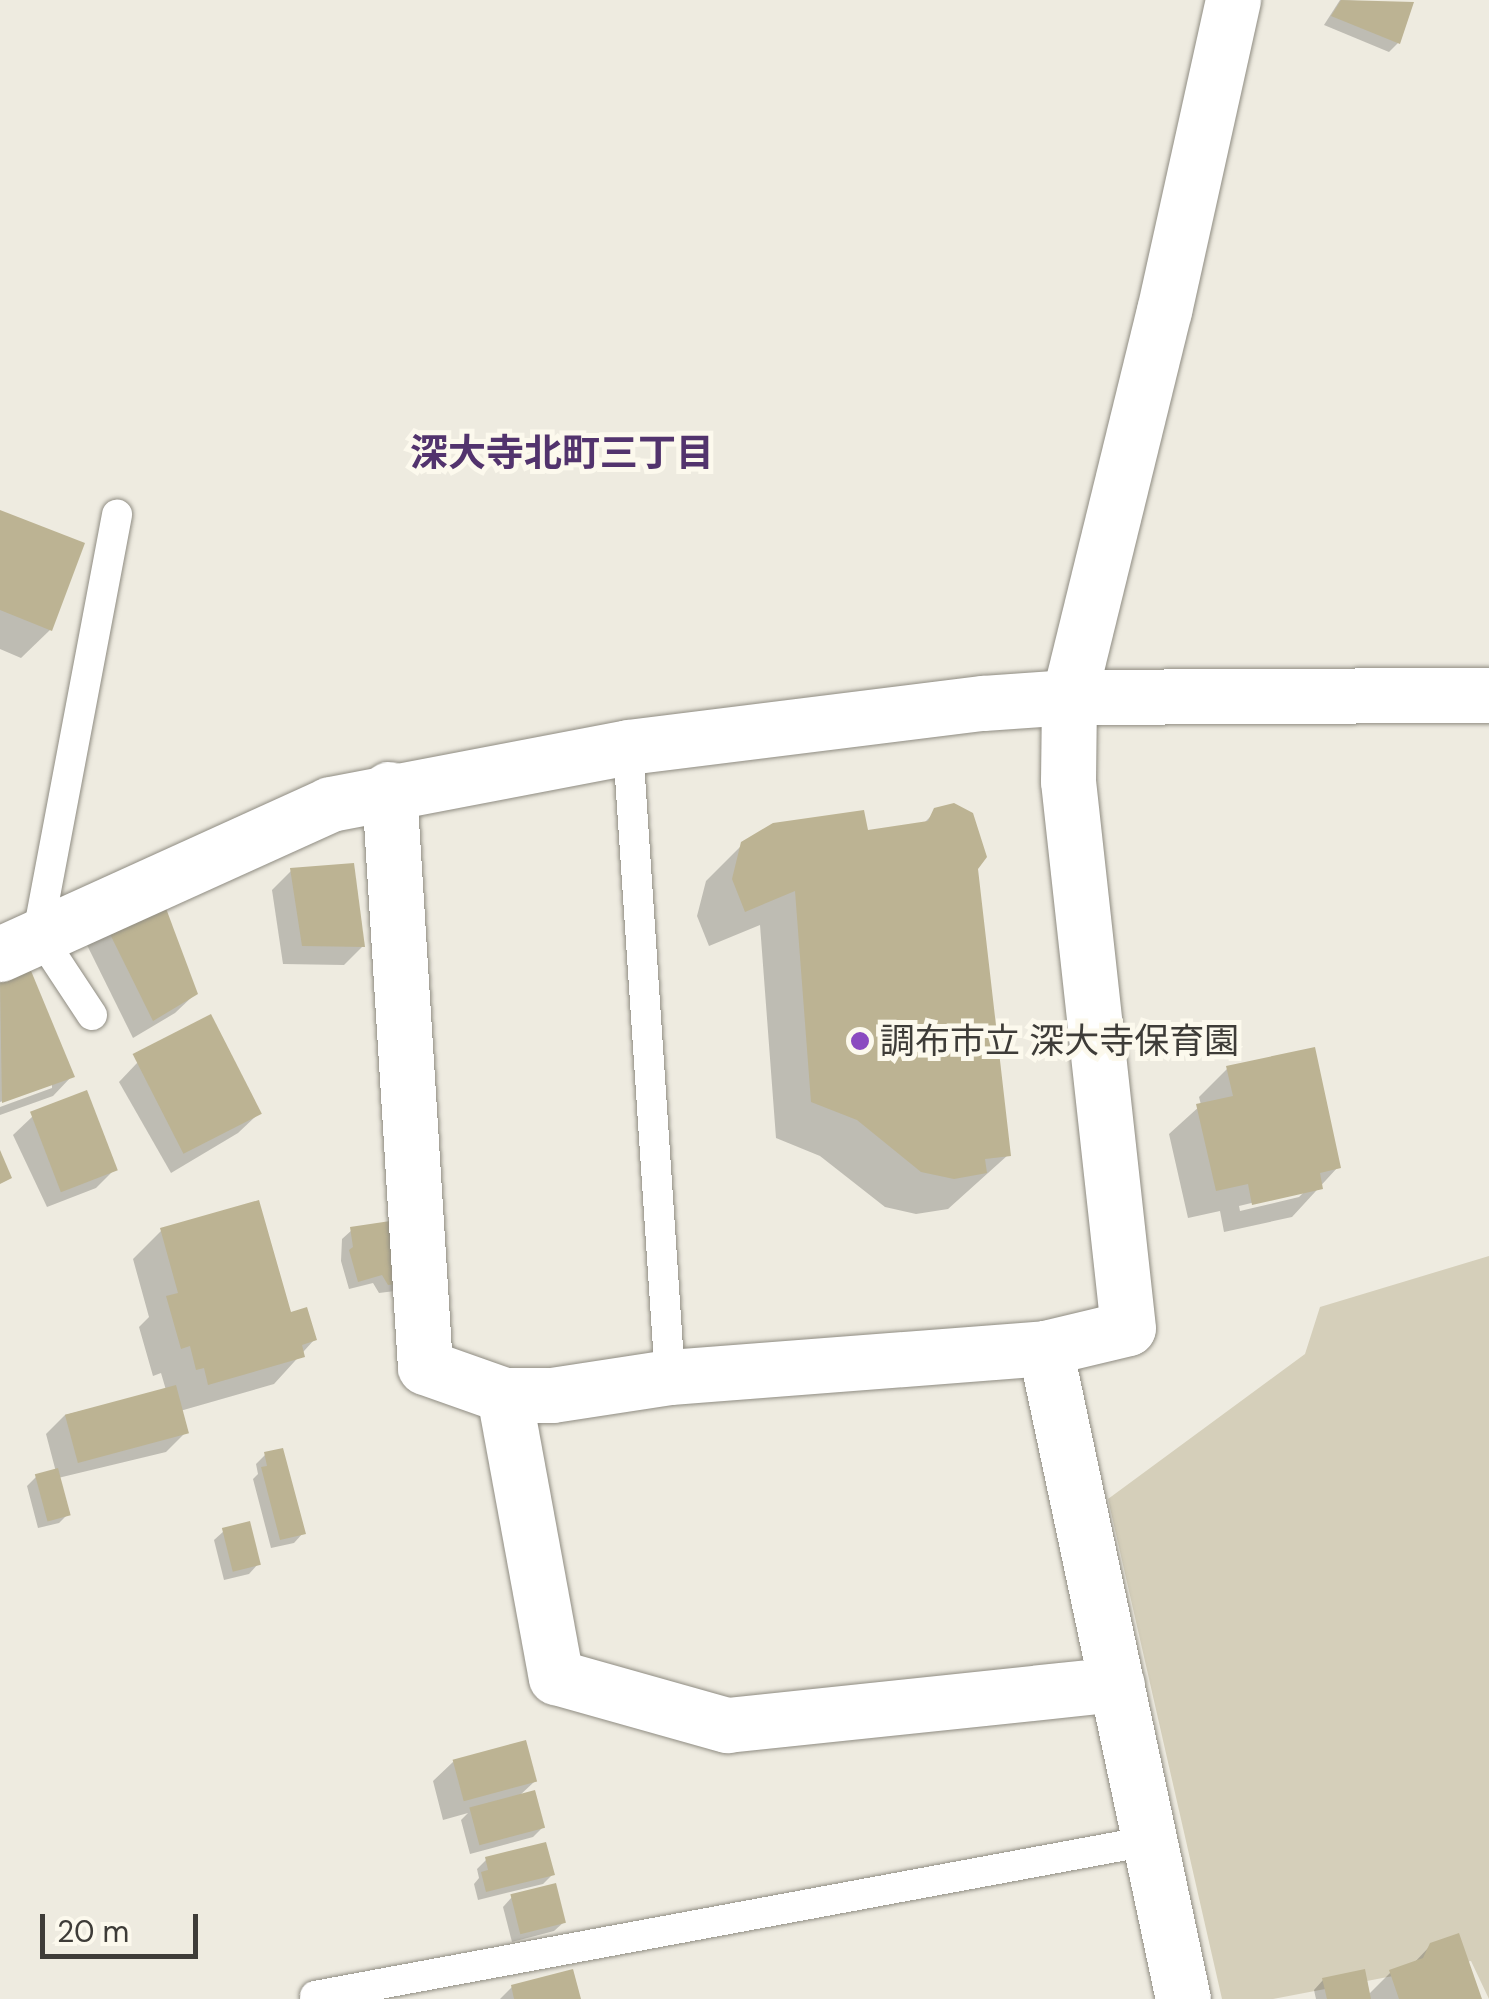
<!DOCTYPE html>
<meta charset="utf-8">
<style>
body{margin:0}
#map{position:relative;width:1489px;height:1999px;overflow:hidden;background:#eeebe0;font-family:"DM Sans","Noto Sans JP",sans-serif}
div>[style]{position:absolute}
.green>*{inset:0;background:#d5cfba}
.shadow>*{inset:0;background:#0003}
.building>*{inset:0;background:#bcb393;transform-origin:0 0}
.roads{filter:drop-shadow(0 0 2px #8f8c82) drop-shadow(0 0 2px #8f8c82)}
.lane>*{height:30px;margin:-15px;padding:0 15px;transform-origin:15px;border-radius:15px;background:#fff}
.street>*{height:55px;margin:-27.5px;padding:0 27.5px;transform-origin:27.5px;border-radius:27.5px;background:#fff}
.dots>*{width:28px;height:28px;translate:-50% -50%;box-sizing:border-box;border:5px solid #fcf9ed;border-radius:50%}
span{translate:-50% -50%;white-space:nowrap;text-align:center;line-height:1.15;-webkit-text-stroke:10px #fcf9ed;paint-order:stroke}
.poi-label{font-size:35px;color:#3e3c38}
.left{translate:0 -50%;text-align:left}
.neighbourhood-label{font-size:38px;color:#52336d;font-weight:700}
.scale{position:absolute;left:40px;top:1914px;width:158px;height:45px;box-sizing:border-box;border:5px solid #3e3c38;border-top:0;padding-left:12px;font-size:30px;line-height:35px;white-space:nowrap;color:#3e3c38;-webkit-text-stroke:8px #fcf9ed;paint-order:stroke}
</style>
<div id="map">
<div class="green">
<div style="clip-path:polygon(1489px 1256px,1489px 1999px,1471px 1961px,1273px 1999px,1222px 1999px,1108px 1499px,1305px 1354px,1320px 1307px)"></div>
</div>
<div class="shadow">
<div style="clip-path:polygon(1340px 0,1411px 4px,1398px 43px,1389px 52px,1324px 25px)"></div>
<div style="clip-path:polygon(0 513px,50px 630px,21px 658px,0 649px)"></div>
<div style="clip-path:polygon(936px 811px,975px 868px,1008px 1155px,948px 1209px,916px 1214px,885px 1207px,820px 1156px,776px 1138px,760px 925px,709px 946px,697px 916px,706px 881px,743px 844px,922px 825px)"></div>
<div style="clip-path:polygon(291px 871px,363px 946px,344px 965px,283px 964px,272px 890px)"></div>
<div style="clip-path:polygon(162px 906px,195px 994px,175px 1013px,133px 1038px,86px 943px)"></div>
<div style="clip-path:polygon(28px 970px,72px 1076px,53px 1096px,0 1115px,0 1107px,52px 1088px,52px 1083px,0 1102px,0 985px)"></div>
<div style="clip-path:polygon(138px 1062px,258px 1114px,238px 1133px,171px 1173px,119px 1082px)"></div>
<div style="clip-path:polygon(evenodd,1228px 1068px,1338px 1167px,1292px 1217px,1224px 1232px,1220px 1211px,1188px 1218px,1169px 1134px,1201px 1105px,1199px 1097px,1228px 1068px,1306px 1190px,1299px 1197px,1240px 1211px,1239px 1206px,1306px 1190px)"></div>
<div style="clip-path:polygon(33px 1116px,115px 1169px,96px 1188px,47px 1207px,13px 1135px)"></div>
<div style="clip-path:polygon(395px 1223px,395px 1291px,379px 1293px,373px 1283px,349px 1289px,341px 1261px,342px 1239px,352px 1230px)"></div>
<div style="clip-path:polygon(161px 1231px,290px 1315px,314px 1340px,274px 1384px,180px 1411px,186px 1432px,166px 1452px,58px 1478px,68px 1514px,59px 1523px,38px 1528px,27px 1486px,36px 1477px,56px 1472px,46px 1434px,65px 1415px,166px 1390px,161px 1373px,153px 1376px,139px 1327px,149px 1317px,133px 1259px)"></div>
<div style="clip-path:polygon(265px 1455px,303px 1533px,294px 1543px,271px 1548px,253px 1479px,258px 1474px,256px 1464px)"></div>
<div style="clip-path:polygon(224px 1531px,258px 1564px,249px 1574px,224px 1580px,214px 1540px)"></div>
<div style="clip-path:polygon(453px 1762px,534px 1782px,518px 1797px,542px 1828px,533px 1837px,470px 1854px,461px 1820px,468px 1813px,443px 1820px,433px 1781px)"></div>
<div style="clip-path:polygon(486px 1860px,552px 1875px,543px 1884px,478px 1900px,474px 1884px,479px 1878px,477px 1869px)"></div>
<div style="clip-path:polygon(512px 1897px,564px 1922px,554px 1931px,512px 1942px,503px 1907px)"></div>
<div style="clip-path:polygon(1431px 1945px,1480px 1999px,1316px 1999px,1314px 1990px,1323px 1980px,1368px 1995px,1390px 1973px,1412px 1965px)"></div>
<div style="clip-path:polygon(512px 1987px,578px 1999px,500px 1999px)"></div>
</div>
<div class="building">
<div style="clip-path:polygon(1341px 0,1414px 2px,1400px 44px,1331px 16px)"></div>
<div style="clip-path:polygon(0 510px,85px 543px,52px 631px,0 610px)"></div>
<div style="clip-path:polygon(954px 803px,973px 813px,987px 857px,978px 869px,1011px 1156px,985px 1159px,987px 1173px,954px 1179px,921px 1172px,857px 1120px,811px 1102px,795px 891px,745px 912px,732px 879px,741px 842px,773px 823px,864px 810px,868px 830px,928px 821px,934px 808px)"></div>
<div style="clip-path:polygon(354px 863px,365px 947px,302px 946px,290px 868px)"></div>
<div style="clip-path:polygon(164px 903px,198px 994px,153px 1021px,104px 922px)"></div>
<div style="clip-path:polygon(29px 966px,75px 1077px,2px 1103px,0 982px)"></div>
<div style="left:211px;top:1014px;width:112px;height:88px;rotate:63deg"></div>
<div style="clip-path:polygon(1315px 1047px,1341px 1168px,1320px 1173px,1323px 1189px,1252px 1205px,1248px 1184px,1216px 1191px,1196px 1104px,1233px 1096px,1226px 1066px)"></div>
<div style="left:87px;top:1090px;width:86px;height:61px;rotate:69deg"></div>
<div style="clip-path:polygon(0 1150px,12px 1178px,0 1184px)"></div>
<div style="clip-path:polygon(259px 1200px,291px 1312px,307px 1307px,317px 1340px,302px 1345px,305px 1357px,208px 1385px,204px 1368px,196px 1370px,190px 1346px,181px 1349px,166px 1296px,178px 1293px,160px 1228px)"></div>
<div style="clip-path:polygon(397px 1220px,407px 1283px,388px 1285px,382px 1275px,358px 1282px,349px 1250px,353px 1247px,350px 1227px)"></div>
<div style="left:176px;top:1385px;width:50px;height:115px;rotate:75deg"></div>
<div style="clip-path:polygon(283px 1448px,306px 1534px,280px 1540px,261px 1467px,267px 1466px,264px 1452px)"></div>
<div style="left:58px;top:1468px;width:49px;height:24px;rotate:75deg"></div>
<div style="left:250px;top:1521px;width:45px;height:29px;rotate:76deg"></div>
<div style="left:526px;top:1740px;width:43px;height:76px;rotate:75deg"></div>
<div style="left:535px;top:1790px;width:39px;height:68px;rotate:75deg"></div>
<div style="clip-path:polygon(546px 1842px,555px 1875px,486px 1892px,481px 1872px,488px 1870px,485px 1857px)"></div>
<div style="left:556px;top:1883px;width:41px;height:47px;rotate:76deg"></div>
<div style="clip-path:polygon(1459px 1933px,1482px 1999px,1399px 1999px,1389px 1970px,1423px 1958px,1430px 1943px)"></div>
<div style="clip-path:polygon(573px 1969px,581px 1999px,514px 1999px,511px 1985px)"></div>
<div style="clip-path:polygon(1365px 1969px,1371px 1999px,1327px 1999px,1322px 1978px)"></div>
</div>
<div class="roads">
<div class="lane">
<div style="left:628px;top:747px;width:631px;rotate:86.19deg"></div>
<div style="left:92px;top:1015px;width:98px;rotate:-123.4deg"></div>
<div style="left:38px;top:933px;width:426px;rotate:-79.3deg"></div>
<div style="left:315px;top:1996px;width:847px;rotate:-10.54deg"></div>
</div>
<div class="street">
<div style="left:389px;top:789px;width:579px;rotate:86.44deg"></div>
<div style="left:425px;top:1367px;width:84px;rotate:19.5deg"></div>
<div style="left:504px;top:1395px;width:48px"></div>
<div style="left:552px;top:1395px;width:119px;rotate:-8.7deg"></div>
<div style="left:670px;top:1377px;width:376px;rotate:-4.4deg"></div>
<div style="left:1045px;top:1348px;width:85px;rotate:-13.5deg"></div>
<div style="left:1128px;top:1328px;width:550px;rotate:-96.26deg"></div>
<div style="left:1068px;top:781px;width:84px;rotate:-89.3deg"></div>
<div style="left:1069px;top:697px;width:398px;rotate:-76.2deg"></div>
<div style="left:1164px;top:311px;width:319px;rotate:-77.5deg"></div>
<div style="left:0;top:954px;width:362px;rotate:-24.4deg"></div>
<div style="left:330px;top:804px;width:303px;rotate:-10.8deg"></div>
<div style="left:628px;top:747px;width:358px;rotate:-7.1deg"></div>
<div style="left:983px;top:703px;width:86px;rotate:-4deg"></div>
<div style="left:1069px;top:697px;width:420px;rotate:-0.3deg"></div>
<div style="left:1045px;top:1348px;width:665px;rotate:78.03deg"></div>
<div style="left:504px;top:1395px;width:287px;rotate:79.6deg"></div>
<div style="left:556px;top:1677px;width:178px;rotate:15.7deg"></div>
<div style="left:727px;top:1725px;width:392px;rotate:-6deg"></div>
</div>
</div>
<div class="dots">
<div style="left:860px;top:1041px;background:#8b4bc0"></div>
</div>
<div class="poi-label">
<span class="left" style="left:880px;top:1041px">調布市立 深大寺保育園</span>
</div>
<div class="neighbourhood-label">
<span style="left:562px;top:454px">深大寺北町三丁目</span>
</div>
<div class="scale">20 m</div>
</div>
